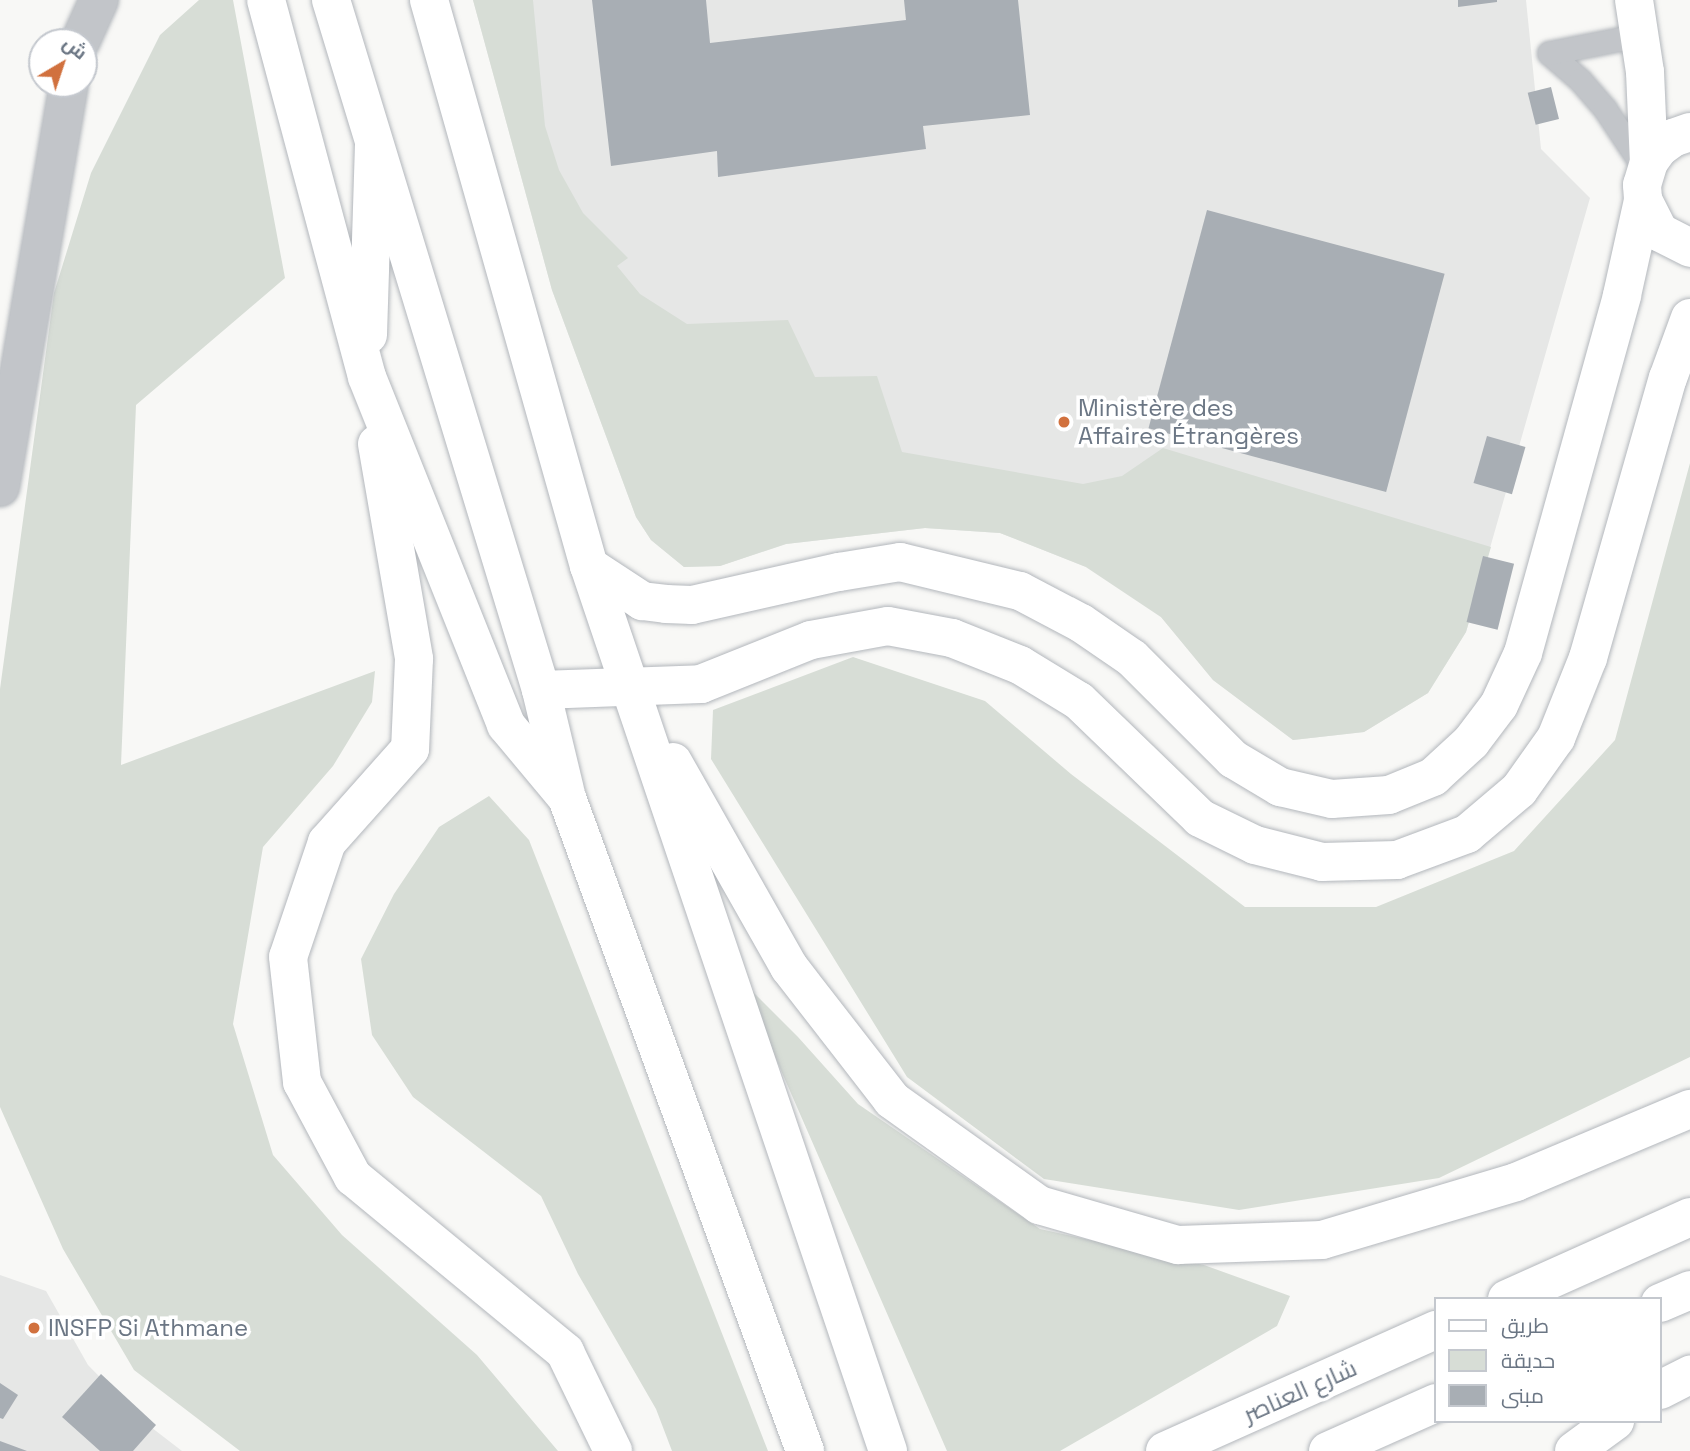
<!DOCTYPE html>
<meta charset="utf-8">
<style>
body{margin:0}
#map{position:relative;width:1690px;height:1451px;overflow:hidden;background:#f8f8f6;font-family:"Space Grotesk",Cairo,sans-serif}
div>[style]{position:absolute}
.built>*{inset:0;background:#e6e7e6}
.green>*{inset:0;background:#d7ddd6}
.building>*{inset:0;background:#a8aeb4;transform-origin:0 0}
.roads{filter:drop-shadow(0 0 2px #b3b7bc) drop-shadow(0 0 2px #b3b7bc)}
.lane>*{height:23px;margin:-11.5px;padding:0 11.5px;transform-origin:11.5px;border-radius:11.5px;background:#c2c5c9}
.street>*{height:38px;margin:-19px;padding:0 19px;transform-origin:19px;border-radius:19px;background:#c2c5c9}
.secondary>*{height:38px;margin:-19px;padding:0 19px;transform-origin:19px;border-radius:19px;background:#fff}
.highway>*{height:38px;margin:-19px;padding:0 19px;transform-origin:19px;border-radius:19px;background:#fff}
.dots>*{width:19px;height:19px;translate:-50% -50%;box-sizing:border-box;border:4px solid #fff;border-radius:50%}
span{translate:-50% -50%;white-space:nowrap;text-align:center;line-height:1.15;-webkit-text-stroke:7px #fff;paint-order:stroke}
.poi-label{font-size:24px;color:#6b7684}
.left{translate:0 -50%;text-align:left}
.street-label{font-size:24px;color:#6b7684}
.legend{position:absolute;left:1434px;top:1297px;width:228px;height:126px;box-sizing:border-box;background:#fff;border:2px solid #c4c8ce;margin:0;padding:9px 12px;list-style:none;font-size:21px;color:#6b7684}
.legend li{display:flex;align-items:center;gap:14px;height:35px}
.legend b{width:35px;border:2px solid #c4c8ce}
.north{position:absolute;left:28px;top:28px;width:70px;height:70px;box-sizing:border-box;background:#fff;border:2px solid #c4c8ce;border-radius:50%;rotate:39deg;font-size:19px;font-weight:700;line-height:28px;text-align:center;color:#6b7684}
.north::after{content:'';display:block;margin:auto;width:24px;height:32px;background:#d1713e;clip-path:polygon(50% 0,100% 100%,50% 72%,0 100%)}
</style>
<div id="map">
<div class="built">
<div style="clip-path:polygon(473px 0,1526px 0,1541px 149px,1590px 198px,1466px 632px,1428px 693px,1364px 732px,1293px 740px,1213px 680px,1161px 617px,1086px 567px,1000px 533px,925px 528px,786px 544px,720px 566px,684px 567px,651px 540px,636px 517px,552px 290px)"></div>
<div style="clip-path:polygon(0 1275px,46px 1291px,88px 1365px,143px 1421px,182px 1451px,0 1451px)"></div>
</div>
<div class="green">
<div style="clip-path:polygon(199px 0,233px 0,285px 278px,136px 405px,121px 765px,375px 671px,372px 702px,333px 766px,263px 847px,233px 1024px,273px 1155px,342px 1235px,477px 1355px,558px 1451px,240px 1451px,134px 1370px,63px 1249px,0 1107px,0 689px,54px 293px,91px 173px,160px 35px)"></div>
<div style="clip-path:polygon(473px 0,533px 0,545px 126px,559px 170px,583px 213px,628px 258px,617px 266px,640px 294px,687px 324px,788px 320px,815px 377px,877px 376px,902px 452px,1083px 484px,1122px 476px,1163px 448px,1491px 547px,1466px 632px,1428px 693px,1364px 732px,1293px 740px,1213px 680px,1161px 617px,1086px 567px,1000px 533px,925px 528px,786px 544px,720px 566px,684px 567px,651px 540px,636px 517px,552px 290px)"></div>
<div style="clip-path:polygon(1690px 463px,1690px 1057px,1439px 1178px,1239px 1210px,1044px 1179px,907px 1077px,711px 759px,713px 710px,853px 657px,985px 701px,1071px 774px,1245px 907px,1376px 907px,1514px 851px,1615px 740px)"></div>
<div style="clip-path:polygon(489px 796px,529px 840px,768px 1451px,672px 1451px,656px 1409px,578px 1274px,541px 1196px,413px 1097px,372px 1035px,361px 959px,394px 894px,439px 827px)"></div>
<div style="clip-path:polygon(742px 981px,798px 1037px,858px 1104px,1040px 1229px,1204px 1265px,1290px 1296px,1277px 1326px,1060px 1451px,947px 1451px)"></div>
</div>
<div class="building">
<div style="clip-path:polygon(592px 0,706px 0,710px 43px,906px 20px,904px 0,1018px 0,1030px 115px,923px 126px,926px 149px,718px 177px,717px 151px,611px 166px)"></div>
<div style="clip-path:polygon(1458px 0,1497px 0,1497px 2px,1458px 7px)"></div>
<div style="left:1551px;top:87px;width:33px;height:24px;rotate:76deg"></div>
<div style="left:1207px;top:210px;width:246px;height:226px;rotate:15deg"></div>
<div style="left:1487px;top:436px;width:40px;height:49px;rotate:16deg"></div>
<div style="left:1483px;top:556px;width:32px;height:68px;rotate:14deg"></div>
<div style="clip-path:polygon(101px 1374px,156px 1425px,133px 1451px,100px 1451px,62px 1417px)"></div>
<div style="clip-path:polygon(0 1383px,18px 1395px,3px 1419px,0 1418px)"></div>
<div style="clip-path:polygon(0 1441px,27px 1451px,0 1451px)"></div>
</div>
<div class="roads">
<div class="lane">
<div style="left:1549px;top:53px;width:41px;rotate:41.1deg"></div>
<div style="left:1580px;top:80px;width:38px;rotate:49deg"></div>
<div style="left:1605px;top:109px;width:74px;rotate:56.5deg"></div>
<div style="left:1549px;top:53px;width:93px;rotate:-11.2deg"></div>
</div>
<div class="street">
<div style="left:80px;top:42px;width:46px;rotate:-65.7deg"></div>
<div style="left:0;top:487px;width:409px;rotate:-80.3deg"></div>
</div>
<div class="secondary">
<div style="left:1634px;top:0;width:73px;rotate:81.3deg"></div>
<div style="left:1645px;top:72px;width:90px;rotate:87.5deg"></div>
<div style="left:1690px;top:132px;width:18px;rotate:161deg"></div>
<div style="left:1673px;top:138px;width:17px;rotate:144deg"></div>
<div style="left:1659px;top:148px;width:17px;rotate:126deg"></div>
<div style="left:1649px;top:162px;width:24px;rotate:107deg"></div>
<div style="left:1642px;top:185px;width:15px;rotate:86deg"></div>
<div style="left:1643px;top:200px;width:36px;rotate:63deg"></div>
<div style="left:1659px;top:232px;width:35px;rotate:27deg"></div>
<div style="left:589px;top:566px;width:64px;rotate:33.4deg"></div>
<div style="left:642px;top:601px;width:24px;rotate:7deg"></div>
<div style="left:666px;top:604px;width:26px;rotate:2deg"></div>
<div style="left:692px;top:605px;width:151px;rotate:-12.7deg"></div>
<div style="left:839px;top:572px;width:62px;rotate:-9.3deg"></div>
<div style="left:900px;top:562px;width:123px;rotate:13.6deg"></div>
<div style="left:1020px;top:591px;width:69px;rotate:27.7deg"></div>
<div style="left:1081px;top:623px;width:62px;rotate:34.5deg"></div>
<div style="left:1132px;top:658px;width:143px;rotate:45deg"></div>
<div style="left:1233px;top:759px;width:55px;rotate:30.8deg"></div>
<div style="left:1280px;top:787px;width:53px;rotate:13deg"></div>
<div style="left:1332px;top:799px;width:57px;rotate:-4deg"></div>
<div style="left:1389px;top:795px;width:48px;rotate:-22.2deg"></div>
<div style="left:1433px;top:777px;width:52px;rotate:-42.6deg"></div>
<div style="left:1471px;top:742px;width:46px;rotate:-52.9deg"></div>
<div style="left:1499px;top:705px;width:57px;rotate:-65.2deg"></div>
<div style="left:1523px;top:653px;width:371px;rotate:-74.5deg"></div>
<div style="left:1622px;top:295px;width:97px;rotate:-77.5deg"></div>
<div style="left:541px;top:690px;width:160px;rotate:-2.1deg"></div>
<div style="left:701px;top:684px;width:118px;rotate:-21.8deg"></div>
<div style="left:811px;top:640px;width:78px;rotate:-10.3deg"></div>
<div style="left:888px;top:626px;width:65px;rotate:10.6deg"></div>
<div style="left:952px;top:638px;width:73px;rotate:21.7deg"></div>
<div style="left:1020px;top:665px;width:69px;rotate:31.4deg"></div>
<div style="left:1079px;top:701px;width:168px;rotate:44deg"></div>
<div style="left:1200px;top:818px;width:61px;rotate:26.1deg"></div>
<div style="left:1255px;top:845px;width:69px;rotate:14.2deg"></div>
<div style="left:1322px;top:862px;width:75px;rotate:-1.5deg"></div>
<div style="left:1397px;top:860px;width:75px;rotate:-20.4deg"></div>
<div style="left:1467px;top:834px;width:68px;rotate:-40.2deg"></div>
<div style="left:1519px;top:790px;width:64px;rotate:-54.6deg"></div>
<div style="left:1556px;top:738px;width:86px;rotate:-68.2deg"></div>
<div style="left:1588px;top:658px;width:291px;rotate:-74.1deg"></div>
<div style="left:1668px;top:378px;width:64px;rotate:-69.9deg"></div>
</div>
<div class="highway">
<div style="left:266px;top:0;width:390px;rotate:75deg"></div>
<div style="left:367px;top:377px;width:375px;rotate:68.2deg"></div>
<div style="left:506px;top:725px;width:95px;rotate:50.1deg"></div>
<div style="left:567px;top:798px;width:695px;rotate:69.97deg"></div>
<div style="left:331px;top:0;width:721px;rotate:73.07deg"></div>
<div style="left:541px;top:690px;width:103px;rotate:76.5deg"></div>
<div style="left:429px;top:0;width:588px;rotate:74.22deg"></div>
<div style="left:589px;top:566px;width:934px;rotate:71.33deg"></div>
<div style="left:368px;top:335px;width:190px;rotate:-88.2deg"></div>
<div style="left:377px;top:444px;width:218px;rotate:80.2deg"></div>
<div style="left:414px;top:659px;width:90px;rotate:92.5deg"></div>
<div style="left:410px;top:749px;width:125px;rotate:131.7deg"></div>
<div style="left:327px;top:842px;width:121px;rotate:108.7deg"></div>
<div style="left:288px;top:957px;width:126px;rotate:83.6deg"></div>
<div style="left:302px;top:1082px;width:108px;rotate:61.8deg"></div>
<div style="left:353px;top:1177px;width:275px;rotate:39.5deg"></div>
<div style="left:565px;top:1352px;width:110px;rotate:64.1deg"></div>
<div style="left:673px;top:762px;width:236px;rotate:60.5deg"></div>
<div style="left:789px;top:967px;width:168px;rotate:52.2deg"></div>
<div style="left:892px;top:1100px;width:181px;rotate:35.5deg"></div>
<div style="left:1039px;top:1205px;width:145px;rotate:16.1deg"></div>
<div style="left:1178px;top:1245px;width:144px;rotate:-2deg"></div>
<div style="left:1322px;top:1240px;width:202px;rotate:-16.6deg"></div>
<div style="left:1516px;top:1182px;width:189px;rotate:-22.8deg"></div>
<div style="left:1507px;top:1299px;width:201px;rotate:-24.1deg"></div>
<div style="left:1660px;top:1303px;width:33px;rotate:-23deg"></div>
<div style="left:1660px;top:1390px;width:34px;rotate:-27deg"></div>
<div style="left:1165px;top:1451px;width:297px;rotate:-24.1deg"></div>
<div style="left:1328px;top:1451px;width:118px;rotate:-24deg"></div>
<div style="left:1574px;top:1451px;width:51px;rotate:-36.2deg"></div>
</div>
</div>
<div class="dots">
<div style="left:1064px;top:422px;background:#d1713e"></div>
<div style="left:34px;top:1328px;background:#d1713e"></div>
</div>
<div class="poi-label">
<span class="left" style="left:1078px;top:422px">Ministère des<br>Affaires Étrangères</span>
<span class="left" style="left:48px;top:1328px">INSFP Si Athmane</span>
</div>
<div class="street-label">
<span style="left:1300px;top:1391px;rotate:-24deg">شارع العناصر</span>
</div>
<ul class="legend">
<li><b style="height:9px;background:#fff"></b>طريق</li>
<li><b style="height:19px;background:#d7ddd6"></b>حديقة</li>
<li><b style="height:19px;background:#a8aeb4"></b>مبنى</li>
</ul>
<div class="north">ش</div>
</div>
